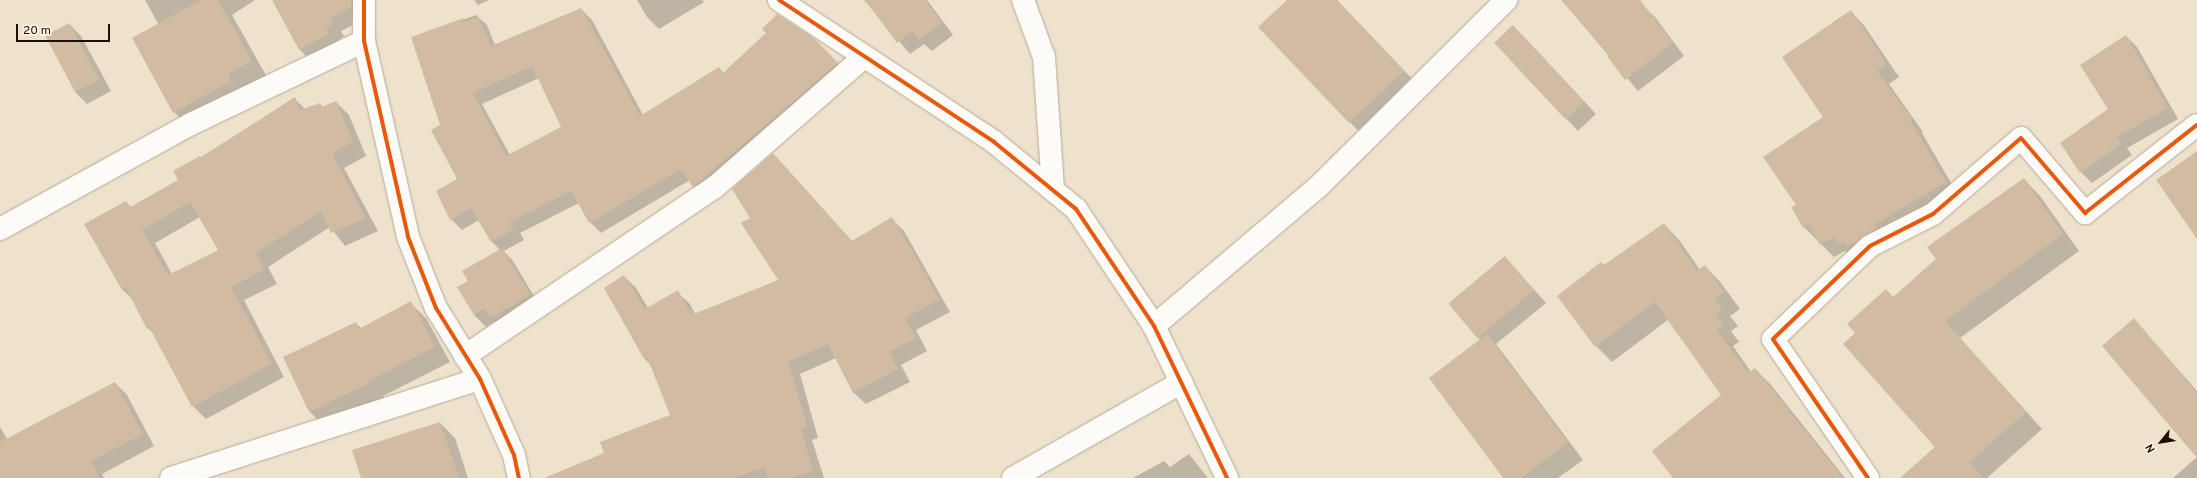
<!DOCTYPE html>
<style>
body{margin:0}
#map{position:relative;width:2197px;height:478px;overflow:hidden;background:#eee2cd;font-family:Overpass,sans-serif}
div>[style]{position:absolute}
.shadow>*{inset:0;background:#0003}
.building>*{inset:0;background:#d1bca3;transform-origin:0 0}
.roads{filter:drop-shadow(0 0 1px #b6aa94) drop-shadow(0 0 1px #b6aa94)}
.minor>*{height:22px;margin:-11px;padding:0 11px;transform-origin:11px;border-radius:11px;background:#fcfbf8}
.cycleway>*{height:4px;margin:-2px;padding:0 2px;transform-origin:2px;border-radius:2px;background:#e8590c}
span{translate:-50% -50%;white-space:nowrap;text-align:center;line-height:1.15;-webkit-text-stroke:3.5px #fcf4e8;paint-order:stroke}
.north{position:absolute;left:2141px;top:422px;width:40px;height:40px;-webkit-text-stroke:3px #fcf4e8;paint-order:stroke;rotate:240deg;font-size:11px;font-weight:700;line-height:16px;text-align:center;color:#1e1000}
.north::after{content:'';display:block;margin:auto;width:14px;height:18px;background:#1e1000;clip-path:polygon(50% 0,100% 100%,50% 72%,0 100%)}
.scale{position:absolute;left:16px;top:24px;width:94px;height:18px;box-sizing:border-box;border:2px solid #1e1000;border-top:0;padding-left:5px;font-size:12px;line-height:14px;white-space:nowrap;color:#1e1000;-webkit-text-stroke:3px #fcf4e8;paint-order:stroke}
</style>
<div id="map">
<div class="shadow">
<div style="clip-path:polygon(145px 0,255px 0,232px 15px,267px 77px,190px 128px,174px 112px,159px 25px)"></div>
<div style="clip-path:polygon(273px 0,360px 0,353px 4px,356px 11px,352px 13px,355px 19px,351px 22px,353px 25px,341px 31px,344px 36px,337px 41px,341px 46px,312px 62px,300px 50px)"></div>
<div style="clip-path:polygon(474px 0,489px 0,478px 5px)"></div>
<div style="clip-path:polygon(637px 0,702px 0,704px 2px,659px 29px,647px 17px)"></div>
<div style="clip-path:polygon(864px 0,927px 0,953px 35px,932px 51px,924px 44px,910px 54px)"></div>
<div style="clip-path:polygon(1288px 0,1337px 0,1416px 83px,1366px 139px,1259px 27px)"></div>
<div style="clip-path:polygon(1562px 0,1636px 0,1655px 17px,1684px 56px,1638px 91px)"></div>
<div style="clip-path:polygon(evenodd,581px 9px,592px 20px,643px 115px,719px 68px,724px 73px,814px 39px,848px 74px,704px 197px,690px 180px,601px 233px,590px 222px,579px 203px,520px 233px,524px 240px,504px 251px,513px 261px,541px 308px,503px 330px,494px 322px,486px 327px,474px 315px,469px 281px,500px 250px,491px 241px,479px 220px,462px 230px,451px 219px,459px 180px,412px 38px,476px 15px,487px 25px,495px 45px,581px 9px,539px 78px,562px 127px,510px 155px,482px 104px,539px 78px)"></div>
<div style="clip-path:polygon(1851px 12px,1863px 24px,1899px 77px,1889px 84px,1923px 132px,1922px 133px,1958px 195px,1852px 257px,1845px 251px,1834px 257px,1804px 227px,1797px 205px,1824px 117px)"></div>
<div style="clip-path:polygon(69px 24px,81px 36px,111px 91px,87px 104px,75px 92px)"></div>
<div style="clip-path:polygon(2126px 36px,2137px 47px,2178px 119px,2127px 148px,2132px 155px,2092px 183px,2081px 172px,2110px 109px)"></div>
<div style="clip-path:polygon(1525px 38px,1596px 114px,1578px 131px,1495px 43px)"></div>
<div style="clip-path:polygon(evenodd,294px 98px,306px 110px,320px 104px,323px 108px,336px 102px,349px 115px,366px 156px,344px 168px,378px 231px,345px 246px,330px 227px,268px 267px,277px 284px,244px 300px,284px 377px,206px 419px,193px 406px,155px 336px,148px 328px,133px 300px,123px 290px,86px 224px,126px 202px,131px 207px,179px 180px,201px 158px,294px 98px,200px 217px,220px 250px,172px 274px,155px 243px,200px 217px)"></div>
<div style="clip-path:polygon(773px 154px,852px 241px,892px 219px,904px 231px,950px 312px,916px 330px,927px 351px,901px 365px,910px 382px,866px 404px,853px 392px,836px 358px,800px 374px,818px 438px,812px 440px,824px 478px,586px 478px,606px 453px,671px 415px,651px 365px,645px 359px,605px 288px,624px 276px,636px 288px,648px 308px,677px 292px,690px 304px,696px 315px,779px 280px,752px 218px)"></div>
<div style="clip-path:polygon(2024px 179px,2040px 196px,2079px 251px,1960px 338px,2042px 429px,1987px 478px,1922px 478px,1936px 447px,1894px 298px)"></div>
<div style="clip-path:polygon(1664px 224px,1680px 241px,1700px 270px,1705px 266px,1721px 283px,1740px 309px,1730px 316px,1738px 326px,1731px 331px,1739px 342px,1733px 346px,1751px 372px,1755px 369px,1771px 385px,1845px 478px,1674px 478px,1723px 395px,1669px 319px,1612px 362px,1596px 346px,1604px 266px)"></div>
<div style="clip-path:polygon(1505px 257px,1546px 303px,1496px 344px,1583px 460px,1558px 478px,1504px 478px,1480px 340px,1449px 304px)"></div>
<div style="clip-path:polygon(410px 303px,426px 318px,450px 362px,383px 396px,385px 399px,325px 427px,310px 412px,284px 358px,356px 323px,362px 329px)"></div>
<div style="clip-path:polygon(2134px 319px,2197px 391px,2197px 478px,2173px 478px,2197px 457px)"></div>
<div style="clip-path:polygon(115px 383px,127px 395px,154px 446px,102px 474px,104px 478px,0 478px,0 427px,7px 439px)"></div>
<div style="clip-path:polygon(440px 423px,455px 438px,468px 478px,362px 478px)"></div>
<div style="clip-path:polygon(1189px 454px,1208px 478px,1133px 478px,1164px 461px,1170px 467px)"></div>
</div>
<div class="building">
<div style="clip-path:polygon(201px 0,218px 0,252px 61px,228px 74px,231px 81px,173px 113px,132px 38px)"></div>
<div style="clip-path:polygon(272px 0,352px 0,352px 7px,330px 18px,333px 24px,326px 28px,329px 34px,299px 50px)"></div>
<div style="clip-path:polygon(865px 0,925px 0,942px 23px,919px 40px,913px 31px,897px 43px)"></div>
<div style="clip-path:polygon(1287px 0,1337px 0,1404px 71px,1349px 123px,1258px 27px)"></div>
<div style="clip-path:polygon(1561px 0,1640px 0,1673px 43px,1625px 80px,1607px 56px,1609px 55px)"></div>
<div style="clip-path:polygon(evenodd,581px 8px,640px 116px,719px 67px,723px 73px,766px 33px,762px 29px,777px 14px,814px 38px,838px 63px,693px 187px,681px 169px,589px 223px,571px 191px,510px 222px,514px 229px,491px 242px,471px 208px,450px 220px,436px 191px,457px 179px,431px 130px,440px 125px,411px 37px,464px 18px,465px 22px,478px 17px,491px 46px,581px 8px,532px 66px,561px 127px,506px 156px,473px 93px,532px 66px)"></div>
<div style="clip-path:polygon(1851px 10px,1887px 64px,1877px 71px,1912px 119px,1910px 120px,1946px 182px,1875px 224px,1877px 228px,1855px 243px,1846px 246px,1844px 242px,1839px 245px,1834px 237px,1820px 245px,1809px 225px,1803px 228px,1791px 207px,1796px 205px,1763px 157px,1823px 117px,1782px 57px)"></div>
<div style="left:69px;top:23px;width:64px;height:27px;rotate:62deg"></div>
<div style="left:1513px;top:25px;width:105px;height:26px;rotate:47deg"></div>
<div style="clip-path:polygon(2126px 35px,2168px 108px,2117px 137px,2121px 144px,2080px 173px,2060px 143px,2108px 109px,2080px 65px)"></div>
<div style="clip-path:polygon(evenodd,295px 97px,300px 110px,320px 103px,322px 107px,336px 101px,353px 142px,332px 154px,366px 218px,331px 233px,321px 211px,256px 253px,264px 270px,231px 287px,272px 364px,192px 407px,149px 327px,147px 329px,126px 288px,122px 290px,84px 224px,126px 201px,130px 207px,178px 180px,173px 171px,200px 156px,201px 157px,295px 97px,190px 202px,218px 250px,168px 275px,142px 230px,190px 202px)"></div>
<div style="clip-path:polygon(2197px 151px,2197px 239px,2156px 180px)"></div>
<div style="clip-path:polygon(773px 153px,852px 241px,892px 217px,929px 280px,939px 300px,905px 318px,916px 338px,889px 352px,898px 369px,853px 393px,828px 344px,788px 362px,807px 426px,801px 428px,813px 471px,788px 478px,768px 478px,765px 467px,733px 478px,544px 478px,604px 453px,600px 442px,670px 415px,647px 357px,644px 359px,604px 288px,624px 275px,645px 309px,678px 290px,689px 311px,692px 310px,694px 314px,778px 280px,741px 223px,750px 218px,732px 189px)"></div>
<div style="clip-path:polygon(2024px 178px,2063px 234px,1945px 321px,2026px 412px,1970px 462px,1983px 478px,1900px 478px,1935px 447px,1843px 344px,1855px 333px,1847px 324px,1886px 289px,1893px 297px,1936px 259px,1927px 247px)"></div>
<div style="clip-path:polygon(1664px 223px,1697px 271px,1705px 265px,1724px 292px,1715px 299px,1722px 310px,1716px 315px,1723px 325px,1717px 330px,1748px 373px,1755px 368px,1843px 478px,1673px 478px,1652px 451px,1721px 395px,1655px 302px,1595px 347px,1557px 296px,1601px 262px,1604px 265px)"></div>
<div style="clip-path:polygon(502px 248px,530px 295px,490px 318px,484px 309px,474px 315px,457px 287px,468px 281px,462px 271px)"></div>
<div style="left:1505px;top:256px;width:45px;height:74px;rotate:50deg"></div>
<div style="clip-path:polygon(411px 301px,435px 347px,368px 381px,370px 383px,309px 412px,283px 357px,356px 322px,359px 329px)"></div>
<div style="clip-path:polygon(2134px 318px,2197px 393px,2197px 458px,2102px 346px)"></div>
<div style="clip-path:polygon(1487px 334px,1568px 443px,1521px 478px,1503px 478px,1429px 378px)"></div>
<div style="clip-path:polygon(115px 382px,143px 434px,91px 461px,99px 478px,0 478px,0 442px)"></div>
<div style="clip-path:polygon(440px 422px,459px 478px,361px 478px,352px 450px)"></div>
</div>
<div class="roads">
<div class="minor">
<div style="left:364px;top:0;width:41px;rotate:90deg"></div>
<div style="left:364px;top:41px;width:201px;rotate:77.3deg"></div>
<div style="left:408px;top:237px;width:76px;rotate:68.5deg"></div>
<div style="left:436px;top:308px;width:84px;rotate:58.2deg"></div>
<div style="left:480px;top:379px;width:83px;rotate:65.9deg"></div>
<div style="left:514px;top:455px;width:24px;rotate:78deg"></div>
<div style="left:779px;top:0;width:258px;rotate:33.4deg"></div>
<div style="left:994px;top:142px;width:106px;rotate:39.3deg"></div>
<div style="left:1076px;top:209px;width:141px;rotate:56.3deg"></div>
<div style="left:1154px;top:326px;width:169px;rotate:64.3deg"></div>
<div style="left:1023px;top:0;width:61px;rotate:69.8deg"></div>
<div style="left:1044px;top:57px;width:132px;rotate:86.1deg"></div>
<div style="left:0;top:229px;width:218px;rotate:-28.8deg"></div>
<div style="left:191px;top:124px;width:192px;rotate:-25.6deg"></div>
<div style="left:1154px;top:326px;width:216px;rotate:-40.3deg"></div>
<div style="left:1319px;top:186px;width:264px;rotate:-44.8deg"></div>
<div style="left:465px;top:356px;width:302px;rotate:-34.1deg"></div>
<div style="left:715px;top:187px;width:198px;rotate:-41.1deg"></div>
<div style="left:171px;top:478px;width:324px;rotate:-17.8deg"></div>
<div style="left:1013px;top:478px;width:194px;rotate:-29.6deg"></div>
<div style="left:1868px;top:478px;width:168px;rotate:-124.4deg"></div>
<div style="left:1773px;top:339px;width:134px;rotate:-43.8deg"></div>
<div style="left:1870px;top:246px;width:71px;rotate:-26.9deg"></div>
<div style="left:1933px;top:214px;width:116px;rotate:-40.8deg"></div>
<div style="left:2021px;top:138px;width:99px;rotate:49.5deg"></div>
<div style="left:2085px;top:213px;width:142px;rotate:-38.2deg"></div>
</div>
</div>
<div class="cycleway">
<div style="left:364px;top:0;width:41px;rotate:90deg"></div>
<div style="left:364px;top:41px;width:201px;rotate:77.3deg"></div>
<div style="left:408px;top:237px;width:76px;rotate:68.5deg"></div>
<div style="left:436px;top:308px;width:84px;rotate:58.2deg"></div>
<div style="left:480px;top:379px;width:83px;rotate:65.9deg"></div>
<div style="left:514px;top:455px;width:24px;rotate:78deg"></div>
<div style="left:779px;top:0;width:258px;rotate:33.4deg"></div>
<div style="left:994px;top:142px;width:106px;rotate:39.3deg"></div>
<div style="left:1076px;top:209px;width:141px;rotate:56.3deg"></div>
<div style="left:1154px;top:326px;width:169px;rotate:64.3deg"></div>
<div style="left:1868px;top:478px;width:168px;rotate:-124.4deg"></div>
<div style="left:1773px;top:339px;width:134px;rotate:-43.8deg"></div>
<div style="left:1870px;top:246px;width:71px;rotate:-26.9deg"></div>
<div style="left:1933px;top:214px;width:116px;rotate:-40.8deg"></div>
<div style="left:2021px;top:138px;width:99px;rotate:49.5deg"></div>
<div style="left:2085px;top:213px;width:142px;rotate:-38.2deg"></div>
</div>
<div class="north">N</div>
<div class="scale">20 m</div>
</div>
